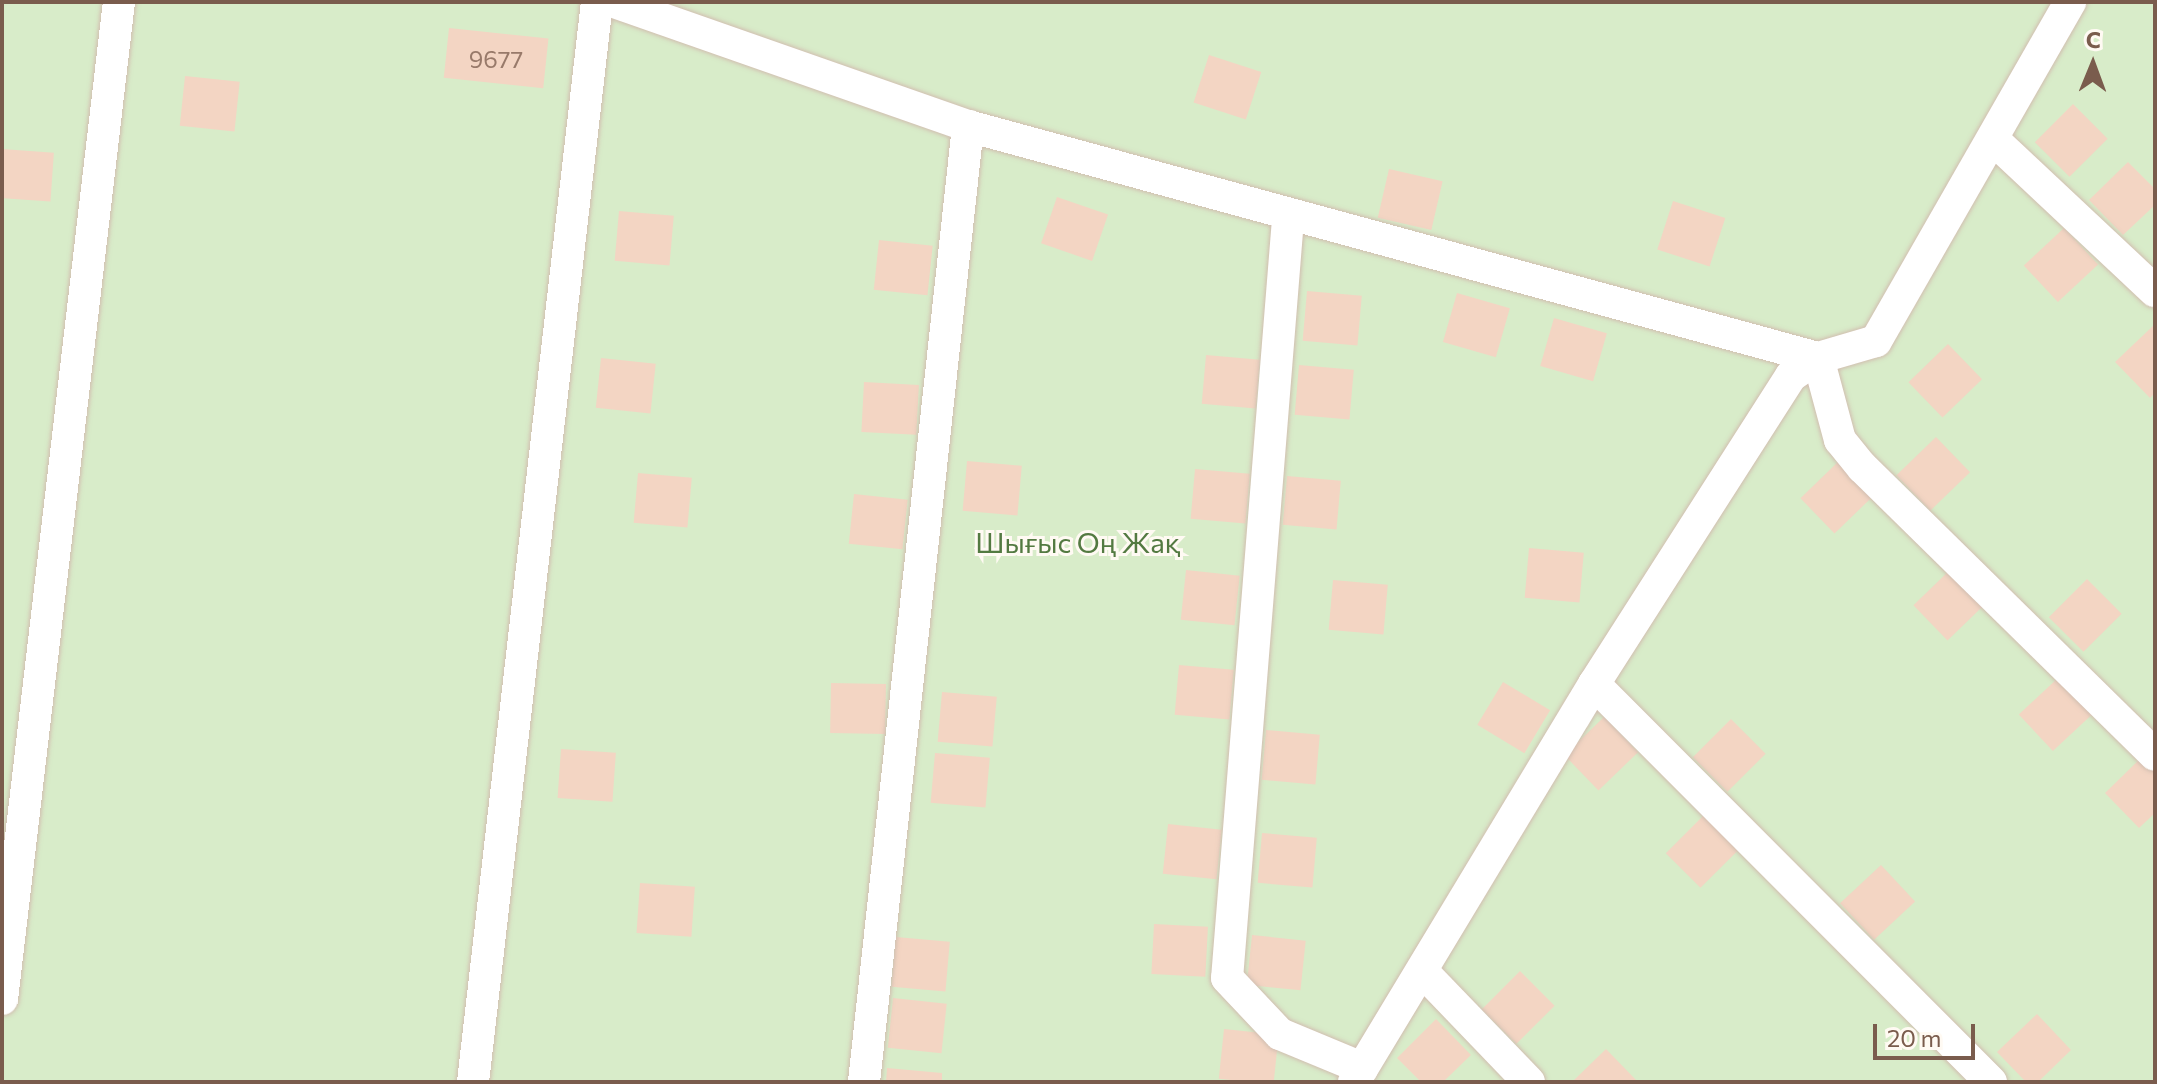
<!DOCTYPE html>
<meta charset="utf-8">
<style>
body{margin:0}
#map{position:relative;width:2157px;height:1084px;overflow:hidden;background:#fdf6ec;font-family:Commissioner,sans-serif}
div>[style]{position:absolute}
.green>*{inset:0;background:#d8ecc9;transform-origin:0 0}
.building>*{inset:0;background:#f3d5c3;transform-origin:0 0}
.roads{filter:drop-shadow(0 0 2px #d1beb0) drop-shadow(0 0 2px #d1beb0)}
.minor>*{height:32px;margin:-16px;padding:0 16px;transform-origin:16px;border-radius:16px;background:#fff}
span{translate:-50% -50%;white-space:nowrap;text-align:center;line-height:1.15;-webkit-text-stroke:6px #fffaf3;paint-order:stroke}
.number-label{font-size:24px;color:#987a6a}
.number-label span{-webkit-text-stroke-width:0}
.park-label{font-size:28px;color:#537a41}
.frame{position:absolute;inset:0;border:4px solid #7a5c4d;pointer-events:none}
.north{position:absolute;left:2053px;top:24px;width:80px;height:80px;-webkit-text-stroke:6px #fffaf3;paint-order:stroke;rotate:1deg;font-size:22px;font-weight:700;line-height:32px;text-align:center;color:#7a5c4d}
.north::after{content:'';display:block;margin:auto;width:28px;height:36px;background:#7a5c4d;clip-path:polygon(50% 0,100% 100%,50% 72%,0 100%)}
.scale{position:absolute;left:1873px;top:1024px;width:102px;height:36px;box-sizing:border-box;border:4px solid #7a5c4d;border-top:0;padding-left:10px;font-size:24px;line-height:28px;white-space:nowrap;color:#7a5c4d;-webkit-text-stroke:6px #fffaf3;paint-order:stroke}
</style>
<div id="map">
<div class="green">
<div style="left:2px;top:2px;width:2153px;height:1080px"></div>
</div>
<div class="building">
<div style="left:449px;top:28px;width:100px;height:50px;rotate:6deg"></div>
<div style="left:1209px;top:55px;width:55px;height:50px;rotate:18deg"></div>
<div style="left:185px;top:76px;width:55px;height:50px;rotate:6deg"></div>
<div style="left:2073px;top:104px;width:49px;height:54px;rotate:45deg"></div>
<div style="left:2px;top:149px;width:52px;height:49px;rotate:4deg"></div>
<div style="clip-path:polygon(2128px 162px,2155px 189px,2155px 205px,2123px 235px,2089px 200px)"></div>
<div style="left:1389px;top:169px;width:55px;height:50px;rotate:13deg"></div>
<div style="left:1057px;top:197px;width:54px;height:49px;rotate:19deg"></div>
<div style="left:1673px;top:201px;width:55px;height:51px;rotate:18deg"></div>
<div style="left:619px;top:211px;width:55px;height:50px;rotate:5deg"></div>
<div style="left:2064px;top:228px;width:50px;height:55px;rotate:47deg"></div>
<div style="left:879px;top:240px;width:54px;height:50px;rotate:6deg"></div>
<div style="left:1307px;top:291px;width:55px;height:50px;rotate:5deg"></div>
<div style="left:1457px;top:293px;width:55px;height:51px;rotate:16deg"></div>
<div style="left:1554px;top:318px;width:55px;height:50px;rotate:16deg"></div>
<div style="clip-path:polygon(2155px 324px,2155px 393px,2150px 398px,2115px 362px)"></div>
<div style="left:1948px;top:344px;width:49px;height:55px;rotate:46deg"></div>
<div style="left:1206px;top:355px;width:54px;height:49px;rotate:5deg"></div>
<div style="left:601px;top:358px;width:55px;height:50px;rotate:6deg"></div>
<div style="left:1299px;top:365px;width:55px;height:50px;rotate:5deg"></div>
<div style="left:864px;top:382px;width:55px;height:50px;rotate:3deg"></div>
<div style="left:1936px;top:437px;width:49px;height:55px;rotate:46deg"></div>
<div style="left:1840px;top:460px;width:49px;height:55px;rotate:46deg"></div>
<div style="left:967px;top:461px;width:55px;height:50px;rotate:5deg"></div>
<div style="left:1195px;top:469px;width:55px;height:50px;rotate:5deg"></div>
<div style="left:638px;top:473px;width:54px;height:50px;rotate:5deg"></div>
<div style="left:1287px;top:476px;width:54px;height:49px;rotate:5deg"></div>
<div style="left:854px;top:494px;width:54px;height:50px;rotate:6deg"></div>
<div style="left:1529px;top:548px;width:55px;height:50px;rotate:5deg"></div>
<div style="left:1953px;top:567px;width:49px;height:55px;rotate:46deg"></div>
<div style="left:1186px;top:570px;width:54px;height:50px;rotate:6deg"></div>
<div style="left:2087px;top:579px;width:49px;height:54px;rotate:45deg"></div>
<div style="left:1333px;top:580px;width:55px;height:50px;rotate:5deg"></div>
<div style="left:1179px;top:665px;width:55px;height:50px;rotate:5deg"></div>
<div style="left:2059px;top:677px;width:50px;height:55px;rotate:47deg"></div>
<div style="left:1503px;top:682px;width:55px;height:50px;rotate:31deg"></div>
<div style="left:831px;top:683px;width:55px;height:50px;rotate:1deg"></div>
<div style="left:942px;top:692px;width:55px;height:50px;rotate:5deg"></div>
<div style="left:1604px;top:717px;width:49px;height:55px;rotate:46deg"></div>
<div style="left:1731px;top:719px;width:49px;height:54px;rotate:45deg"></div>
<div style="left:1266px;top:730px;width:54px;height:50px;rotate:5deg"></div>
<div style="left:561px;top:749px;width:55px;height:49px;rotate:4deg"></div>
<div style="left:935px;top:753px;width:55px;height:50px;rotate:5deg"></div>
<div style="clip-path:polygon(2144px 755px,2155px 766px,2155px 813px,2139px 828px,2105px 793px)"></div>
<div style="left:1704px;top:815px;width:49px;height:54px;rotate:45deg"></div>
<div style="left:1168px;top:824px;width:54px;height:50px;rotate:6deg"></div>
<div style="left:1262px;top:833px;width:55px;height:50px;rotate:5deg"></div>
<div style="left:1881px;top:865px;width:50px;height:56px;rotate:47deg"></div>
<div style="left:640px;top:883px;width:55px;height:50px;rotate:4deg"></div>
<div style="left:1154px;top:924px;width:54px;height:50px;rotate:3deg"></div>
<div style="left:1252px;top:935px;width:54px;height:50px;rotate:6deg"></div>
<div style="left:896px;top:937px;width:54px;height:50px;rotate:5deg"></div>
<div style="left:1520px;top:971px;width:49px;height:54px;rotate:45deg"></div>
<div style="left:893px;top:998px;width:54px;height:50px;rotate:6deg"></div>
<div style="clip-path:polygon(2037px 1014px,2071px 1050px,2038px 1082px,2026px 1082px,1997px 1052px)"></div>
<div style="clip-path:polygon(1436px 1019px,1471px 1055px,1443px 1082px,1421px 1082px,1397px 1058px)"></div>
<div style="left:1224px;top:1029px;width:55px;height:50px;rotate:6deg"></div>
<div style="clip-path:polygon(1606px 1049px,1638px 1082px,1572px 1082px)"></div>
<div style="clip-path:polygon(887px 1068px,942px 1073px,942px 1082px,886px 1082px)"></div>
</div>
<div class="roads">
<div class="minor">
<div style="left:614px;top:2px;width:375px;rotate:19.3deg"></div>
<div style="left:968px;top:126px;width:881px;rotate:15.27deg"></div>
<div style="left:1994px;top:140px;width:221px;rotate:43.2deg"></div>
<div style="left:1288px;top:219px;width:761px;rotate:94.59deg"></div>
<div style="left:1227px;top:978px;width:77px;rotate:46.6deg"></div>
<div style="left:1280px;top:1034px;width:89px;rotate:22.5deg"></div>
<div style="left:1818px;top:358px;width:85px;rotate:75deg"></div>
<div style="left:1840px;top:440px;width:36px;rotate:51deg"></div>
<div style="left:1863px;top:468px;width:409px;rotate:44.5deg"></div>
<div style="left:1425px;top:974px;width:150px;rotate:46.1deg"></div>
<div style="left:2px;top:999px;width:1004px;rotate:-83.31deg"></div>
<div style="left:473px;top:1082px;width:1087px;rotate:-83.45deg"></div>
<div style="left:864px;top:1082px;width:962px;rotate:-83.79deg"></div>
<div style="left:1354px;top:1082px;width:465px;rotate:-58.9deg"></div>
<div style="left:1991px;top:1082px;width:562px;rotate:-134.93deg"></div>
<div style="left:1594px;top:684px;width:366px;rotate:-57.4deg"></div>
<div style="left:1791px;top:376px;width:32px;rotate:-34deg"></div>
<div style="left:1818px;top:358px;width:60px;rotate:-16.3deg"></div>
<div style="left:1876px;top:341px;width:391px;rotate:-60.2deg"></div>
</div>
</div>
<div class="number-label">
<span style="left:496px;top:59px">9677</span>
</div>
<div class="park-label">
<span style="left:1078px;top:542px">Шығыс Оң Жақ</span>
</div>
<div class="frame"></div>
<div class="north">С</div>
<div class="scale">20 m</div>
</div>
